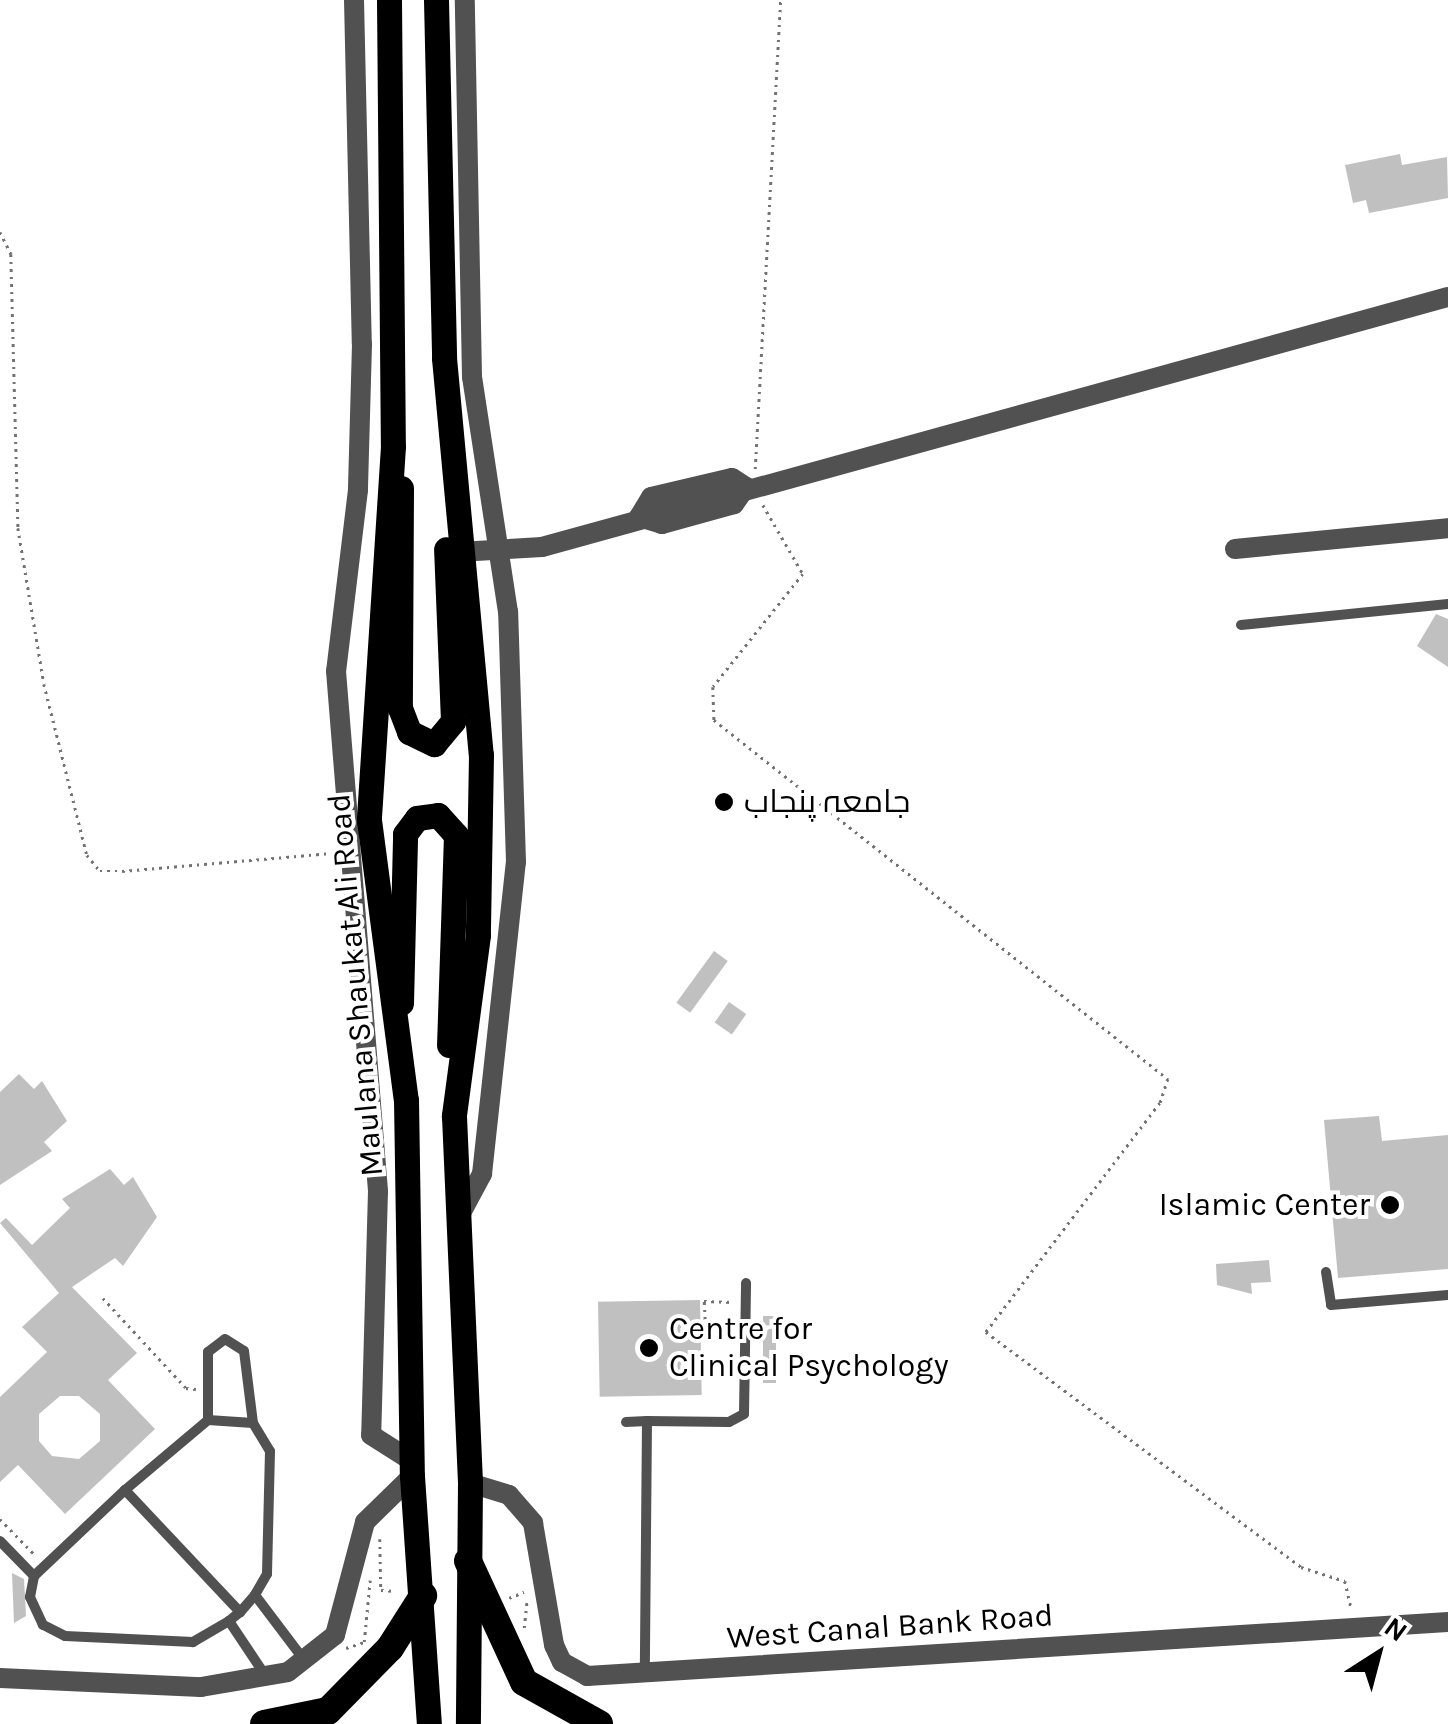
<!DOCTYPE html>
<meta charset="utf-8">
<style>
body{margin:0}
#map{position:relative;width:1448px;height:1724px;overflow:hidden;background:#fff;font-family:Karla,Cairo,sans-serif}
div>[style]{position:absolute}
.building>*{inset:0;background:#c0c0c0;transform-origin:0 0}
.path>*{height:2.5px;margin-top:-1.25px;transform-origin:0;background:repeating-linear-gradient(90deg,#737373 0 2.5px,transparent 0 7.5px)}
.service>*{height:10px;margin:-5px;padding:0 5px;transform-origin:5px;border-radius:5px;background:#515151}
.minor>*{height:20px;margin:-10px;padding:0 10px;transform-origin:10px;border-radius:10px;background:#515151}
.primary>*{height:25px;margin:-12.5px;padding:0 12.5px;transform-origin:12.5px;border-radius:12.5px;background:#000}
.trunk>*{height:28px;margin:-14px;padding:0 14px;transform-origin:14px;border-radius:14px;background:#000}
.dots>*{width:28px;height:28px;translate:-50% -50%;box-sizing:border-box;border:5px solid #fff;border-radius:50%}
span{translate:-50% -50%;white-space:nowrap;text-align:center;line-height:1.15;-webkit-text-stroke:8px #fff;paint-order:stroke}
.poi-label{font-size:32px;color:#000}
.left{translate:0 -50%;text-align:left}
.right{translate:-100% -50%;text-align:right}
.street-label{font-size:32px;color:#000}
.north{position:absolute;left:1328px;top:1604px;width:100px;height:100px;-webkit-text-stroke:8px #fff;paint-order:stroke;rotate:36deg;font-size:28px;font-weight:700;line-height:40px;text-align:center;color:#000}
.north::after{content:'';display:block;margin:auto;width:35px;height:45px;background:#000;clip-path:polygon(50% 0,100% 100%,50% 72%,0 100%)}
</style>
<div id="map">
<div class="building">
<div style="clip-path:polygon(1400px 154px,1402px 165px,1447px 157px,1448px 198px,1369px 213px,1366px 200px,1353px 203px,1345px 165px)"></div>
<div style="clip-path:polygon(1436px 614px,1448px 619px,1448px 667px,1417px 646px)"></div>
<div style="left:714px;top:951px;width:17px;height:64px;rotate:36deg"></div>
<div style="left:729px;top:1002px;width:21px;height:25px;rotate:35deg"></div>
<div style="clip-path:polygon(19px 1074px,34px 1089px,42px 1081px,67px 1121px,44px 1142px,52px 1151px,0 1185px,0 1092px)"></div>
<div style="clip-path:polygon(1379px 1116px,1382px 1141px,1448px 1135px,1448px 1269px,1338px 1278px,1324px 1120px)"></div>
<div style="clip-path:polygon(evenodd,110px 1169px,124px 1185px,133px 1177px,157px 1217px,123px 1266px,115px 1258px,72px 1287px,137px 1353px,108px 1380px,155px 1429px,65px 1514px,18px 1465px,0 1482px,0 1397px,47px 1352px,22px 1327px,59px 1293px,0 1223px,6px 1218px,32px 1245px,70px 1208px,62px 1199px,110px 1169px,60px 1396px,79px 1396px,100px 1414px,100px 1441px,79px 1459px,52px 1456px,39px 1441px,39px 1414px,60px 1396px)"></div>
<div style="clip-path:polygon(1269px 1260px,1271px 1282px,1251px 1283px,1252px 1294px,1217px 1285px,1216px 1264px)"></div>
<div style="left:700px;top:1300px;width:95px;height:102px;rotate:89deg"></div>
<div style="left:763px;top:1316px;width:13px;height:67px"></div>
<div style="clip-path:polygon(12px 1573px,24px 1579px,26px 1616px,14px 1623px)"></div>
</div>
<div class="path">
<div style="left:0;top:232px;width:25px;rotate:63deg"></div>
<div style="left:11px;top:254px;width:274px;rotate:88.5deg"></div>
<div style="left:18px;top:528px;width:158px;rotate:80.5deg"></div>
<div style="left:44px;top:684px;width:176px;rotate:75.9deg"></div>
<div style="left:87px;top:855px;width:21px;rotate:51deg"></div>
<div style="left:100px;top:871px;width:22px"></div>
<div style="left:122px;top:871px;width:213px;rotate:-4.9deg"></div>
<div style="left:755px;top:469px;width:470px;rotate:-86.9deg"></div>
<div style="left:763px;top:505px;width:80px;rotate:59.9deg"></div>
<div style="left:803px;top:574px;width:144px;rotate:128.5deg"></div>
<div style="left:713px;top:687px;width:33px;rotate:88deg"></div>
<div style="left:714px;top:720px;width:579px;rotate:38.34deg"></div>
<div style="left:1168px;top:1079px;width:25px;rotate:108deg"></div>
<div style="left:1160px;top:1103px;width:288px;rotate:127.2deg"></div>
<div style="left:986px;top:1332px;width:393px;rotate:36.7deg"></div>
<div style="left:1301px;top:1567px;width:46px;rotate:17.7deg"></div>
<div style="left:1345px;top:1581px;width:27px;rotate:77deg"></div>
<div style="left:103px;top:1298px;width:122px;rotate:47.3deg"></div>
<div style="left:186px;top:1388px;width:10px;rotate:6deg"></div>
<div style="left:706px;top:1342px;width:41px;rotate:-92.8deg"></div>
<div style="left:704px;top:1301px;width:28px;rotate:2deg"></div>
<div style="left:0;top:1519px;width:49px;rotate:45.8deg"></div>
<div style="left:380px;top:1539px;width:51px;rotate:88.9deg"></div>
<div style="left:381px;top:1590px;width:15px;rotate:4deg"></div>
<div style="left:509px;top:1598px;width:16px;rotate:-22deg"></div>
<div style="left:524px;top:1628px;width:27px;rotate:-84deg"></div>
<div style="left:346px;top:1648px;width:19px;rotate:-18deg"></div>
<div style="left:364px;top:1642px;width:62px;rotate:-84.5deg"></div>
</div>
<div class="service">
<div style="left:1241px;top:625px;width:208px;rotate:-5.8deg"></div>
<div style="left:1326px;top:1272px;width:33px;rotate:81deg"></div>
<div style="left:1331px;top:1305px;width:117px;rotate:-4.9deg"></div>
<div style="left:208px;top:1420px;width:68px;rotate:-90deg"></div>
<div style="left:208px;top:1352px;width:21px;rotate:-37deg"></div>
<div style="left:225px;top:1339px;width:22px;rotate:32deg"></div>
<div style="left:244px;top:1351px;width:73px;rotate:82.9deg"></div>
<div style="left:647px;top:1421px;width:82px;rotate:0.7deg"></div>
<div style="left:729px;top:1422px;width:17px;rotate:-28deg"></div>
<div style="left:744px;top:1414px;width:131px;rotate:-89.1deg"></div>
<div style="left:626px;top:1422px;width:21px;rotate:-3deg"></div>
<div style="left:647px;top:1421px;width:251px;rotate:90.5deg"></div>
<div style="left:125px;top:1490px;width:109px;rotate:-40.1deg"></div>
<div style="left:208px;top:1420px;width:45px;rotate:3.8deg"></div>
<div style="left:253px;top:1423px;width:33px;rotate:59deg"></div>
<div style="left:270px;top:1451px;width:123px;rotate:91.4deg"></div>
<div style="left:267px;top:1574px;width:24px;rotate:120deg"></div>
<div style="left:255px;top:1595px;width:23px;rotate:131deg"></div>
<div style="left:240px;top:1612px;width:14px;rotate:141deg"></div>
<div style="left:229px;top:1621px;width:42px;rotate:149.7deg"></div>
<div style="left:193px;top:1642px;width:128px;rotate:-177.3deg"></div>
<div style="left:65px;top:1636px;width:25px;rotate:-153deg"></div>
<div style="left:43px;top:1625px;width:31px;rotate:-115deg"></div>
<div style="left:30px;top:1597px;width:21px;rotate:-79deg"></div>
<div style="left:34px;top:1576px;width:125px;rotate:-43.4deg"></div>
<div style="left:125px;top:1490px;width:168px;rotate:46.7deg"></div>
<div style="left:0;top:1541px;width:49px;rotate:45.8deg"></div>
<div style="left:255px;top:1595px;width:83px;rotate:52.9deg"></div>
<div style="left:229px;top:1621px;width:69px;rotate:56.3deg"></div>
</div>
<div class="minor">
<div style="left:354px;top:0;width:344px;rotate:88.7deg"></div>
<div style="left:362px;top:344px;width:146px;rotate:91.6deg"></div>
<div style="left:358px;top:490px;width:182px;rotate:96.9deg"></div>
<div style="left:336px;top:671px;width:522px;rotate:85.38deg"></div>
<div style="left:378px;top:1191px;width:244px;rotate:91.6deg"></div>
<div style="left:371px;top:1435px;width:49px;rotate:32.4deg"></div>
<div style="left:732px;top:478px;width:17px;rotate:33deg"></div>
<div style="left:746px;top:487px;width:21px;rotate:125deg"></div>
<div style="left:734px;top:504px;width:75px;rotate:164.5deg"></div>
<div style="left:662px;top:524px;width:24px;rotate:-163deg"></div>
<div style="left:639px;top:517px;width:23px;rotate:-59deg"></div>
<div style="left:651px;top:497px;width:83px;rotate:-13.2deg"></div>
<div style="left:1235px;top:549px;width:214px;rotate:-5.6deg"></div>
<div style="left:459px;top:552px;width:83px;rotate:-3.4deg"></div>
<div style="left:542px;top:547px;width:940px;rotate:-15.43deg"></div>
<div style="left:460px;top:1215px;width:47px;rotate:-61.8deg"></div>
<div style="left:482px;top:1174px;width:314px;rotate:-83.8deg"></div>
<div style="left:516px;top:862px;width:250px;rotate:-91.8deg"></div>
<div style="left:508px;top:612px;width:238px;rotate:-98.7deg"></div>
<div style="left:472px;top:377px;width:377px;rotate:-91.1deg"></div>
<div style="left:470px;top:1483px;width:41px;rotate:17.1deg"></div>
<div style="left:509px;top:1495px;width:37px;rotate:49deg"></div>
<div style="left:533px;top:1523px;width:124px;rotate:80.2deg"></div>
<div style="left:554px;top:1645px;width:19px;rotate:65deg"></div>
<div style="left:562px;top:1662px;width:29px;rotate:29deg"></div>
<div style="left:587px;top:1676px;width:863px;rotate:-3.59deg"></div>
<div style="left:0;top:1678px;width:201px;rotate:2.6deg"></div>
<div style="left:201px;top:1687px;width:88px;rotate:-9.8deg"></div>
<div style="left:288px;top:1672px;width:60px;rotate:-38.2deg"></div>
<div style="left:335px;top:1635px;width:117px;rotate:-75.1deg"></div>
<div style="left:365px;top:1522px;width:66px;rotate:-44.4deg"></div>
</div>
<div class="primary">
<div style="left:389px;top:0;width:446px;rotate:89.5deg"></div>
<div style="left:393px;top:446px;width:375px;rotate:93.7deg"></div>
<div style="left:369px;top:820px;width:282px;rotate:82.5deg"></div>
<div style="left:406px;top:1100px;width:376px;rotate:89.1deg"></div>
<div style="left:412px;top:1476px;width:249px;rotate:86.1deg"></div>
<div style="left:436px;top:0;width:358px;rotate:88.7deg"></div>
<div style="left:444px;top:358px;width:399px;rotate:84.7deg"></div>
<div style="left:481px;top:755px;width:180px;rotate:91deg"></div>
<div style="left:478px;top:935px;width:183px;rotate:97.6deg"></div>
<div style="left:454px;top:1116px;width:367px;rotate:87.5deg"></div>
<div style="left:470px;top:1483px;width:241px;rotate:90.5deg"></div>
<div style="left:401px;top:488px;width:220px;rotate:90.3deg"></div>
<div style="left:400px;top:708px;width:26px;rotate:69deg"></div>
<div style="left:409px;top:732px;width:28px;rotate:26deg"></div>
<div style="left:434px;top:744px;width:30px;rotate:-50deg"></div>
<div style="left:453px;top:721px;width:172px;rotate:-92.3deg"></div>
<div style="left:401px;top:1003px;width:169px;rotate:-88.6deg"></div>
<div style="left:405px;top:834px;width:20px;rotate:-53deg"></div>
<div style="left:417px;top:818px;width:21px;rotate:-8deg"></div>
<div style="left:438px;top:815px;width:27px;rotate:48deg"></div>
<div style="left:456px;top:835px;width:210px;rotate:91.9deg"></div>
</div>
<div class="trunk">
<div style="left:468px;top:1561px;width:133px;rotate:65.2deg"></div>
<div style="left:524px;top:1682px;width:86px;rotate:29.2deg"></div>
<div style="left:264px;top:1724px;width:65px;rotate:-11.5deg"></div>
<div style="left:328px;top:1711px;width:88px;rotate:-45.5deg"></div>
<div style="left:390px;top:1648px;width:62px;rotate:-57.6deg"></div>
</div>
<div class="dots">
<div style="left:724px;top:802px;background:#000"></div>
<div style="left:1390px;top:1205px;background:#000"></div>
<div style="left:649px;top:1348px;background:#000"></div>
</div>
<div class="poi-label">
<span class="left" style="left:744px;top:802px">جامعہ پنجاب</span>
<span class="right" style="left:1370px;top:1205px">Islamic Center</span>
<span class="left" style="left:669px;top:1348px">Centre for<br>Clinical Psychology</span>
</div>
<div class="street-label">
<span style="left:356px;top:985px;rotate:-95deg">Maulana Shaukat Ali Road</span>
<span style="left:890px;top:1627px;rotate:-4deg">West Canal Bank Road</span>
</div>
<div class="north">N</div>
</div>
